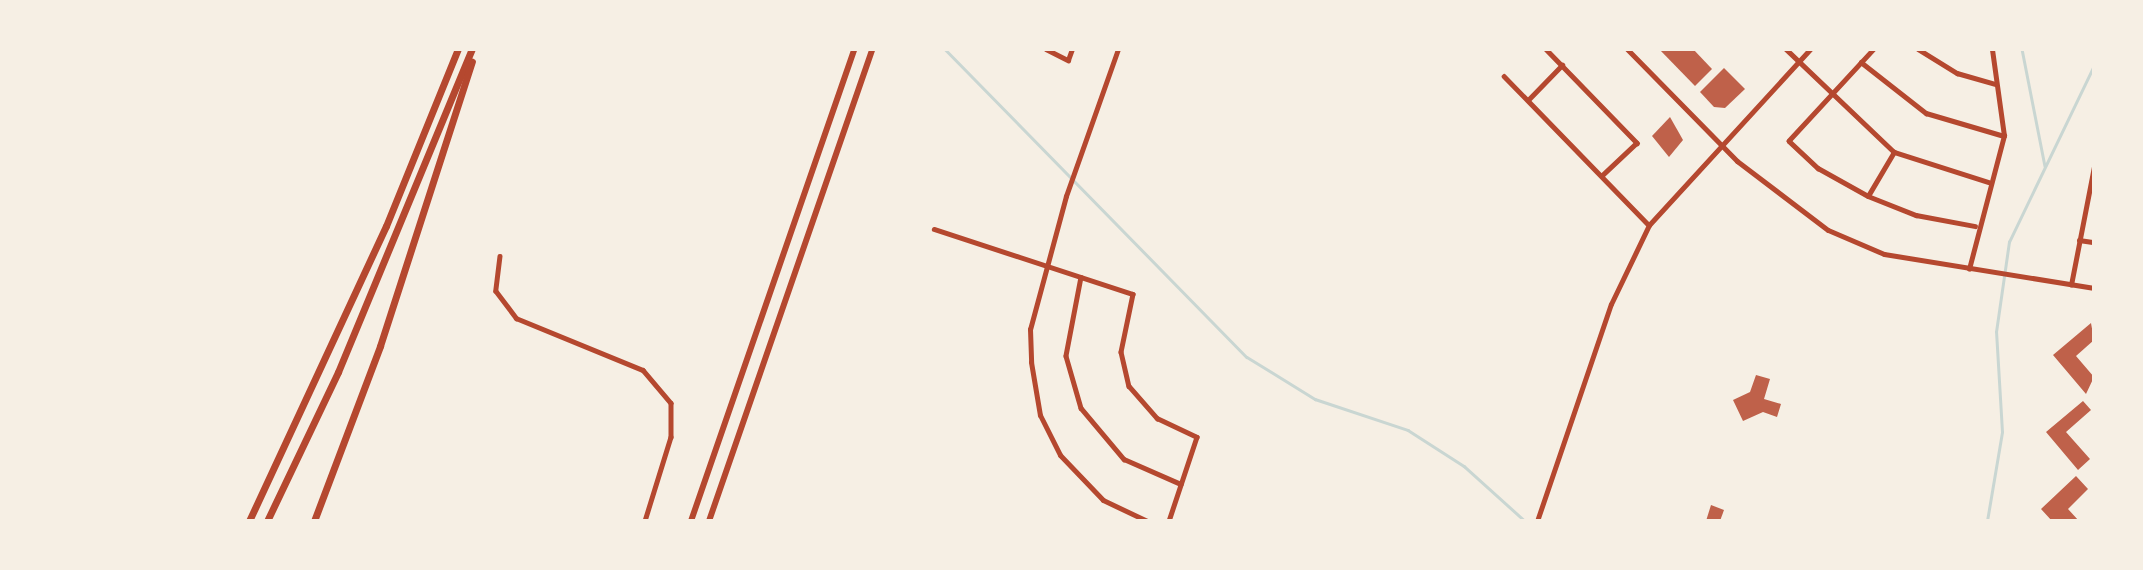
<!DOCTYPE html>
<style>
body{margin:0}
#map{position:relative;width:2143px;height:570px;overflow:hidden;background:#f6efe4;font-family:"DejaVu Sans",sans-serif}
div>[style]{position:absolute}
.stream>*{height:2.5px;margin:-1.25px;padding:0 1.25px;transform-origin:1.25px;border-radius:1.25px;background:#c9d6d2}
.building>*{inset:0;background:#bf614a}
.minor>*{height:4.5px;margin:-2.25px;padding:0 2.25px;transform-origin:2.25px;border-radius:2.25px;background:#b5482f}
.tertiary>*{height:5px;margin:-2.5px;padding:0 2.5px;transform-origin:2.5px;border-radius:2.5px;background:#b5482f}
.secondary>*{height:6px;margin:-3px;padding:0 3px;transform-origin:3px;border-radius:3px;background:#b5482f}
.trunk>*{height:7px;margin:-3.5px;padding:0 3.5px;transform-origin:3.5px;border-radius:3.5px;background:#b5482f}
span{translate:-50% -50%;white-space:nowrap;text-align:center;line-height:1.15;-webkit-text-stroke:7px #f6efe4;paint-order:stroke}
.frame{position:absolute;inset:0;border:51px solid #f6efe4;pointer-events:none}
</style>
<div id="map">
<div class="stream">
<div style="left:945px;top:49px;width:431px;rotate:45.6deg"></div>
<div style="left:1247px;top:357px;width:80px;rotate:31.7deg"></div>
<div style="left:1315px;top:399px;width:98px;rotate:18.4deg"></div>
<div style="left:1408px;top:430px;width:67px;rotate:32.7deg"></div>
<div style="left:1464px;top:466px;width:82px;rotate:42deg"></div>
<div style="left:2022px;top:49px;width:119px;rotate:78.9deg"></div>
<div style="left:1987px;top:521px;width:90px;rotate:-80.4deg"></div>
<div style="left:2002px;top:432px;width:100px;rotate:-93.4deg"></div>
<div style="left:1996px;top:332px;width:91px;rotate:-81.8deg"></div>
<div style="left:2009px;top:242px;width:196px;rotate:-64.3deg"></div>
</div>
<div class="building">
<div style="clip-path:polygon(1659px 49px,1693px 49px,1712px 69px,1695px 86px)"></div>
<div style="clip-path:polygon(1724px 68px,1745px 89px,1725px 108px,1714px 107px,1700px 92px)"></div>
<div style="clip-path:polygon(1670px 117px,1683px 140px,1669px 157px,1652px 136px)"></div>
<div style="clip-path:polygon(2091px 323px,2094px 340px,2076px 356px,2094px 377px,2086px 394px,2053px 355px)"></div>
<div style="clip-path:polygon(1756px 375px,1770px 379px,1764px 399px,1781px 404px,1777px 417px,1763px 412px,1743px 421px,1733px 400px,1750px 392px)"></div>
<div style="clip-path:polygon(2083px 401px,2091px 410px,2066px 432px,2090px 459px,2078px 470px,2046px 432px)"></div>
<div style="clip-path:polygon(2076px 476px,2088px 489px,2068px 509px,2079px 521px,2052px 521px,2041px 509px)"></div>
<div style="clip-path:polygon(1711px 505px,1724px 510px,1720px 521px,1706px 521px)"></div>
</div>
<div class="minor">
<div style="left:1046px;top:49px;width:25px;rotate:27deg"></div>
<div style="left:1068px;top:60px;width:12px;rotate:-70deg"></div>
<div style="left:1546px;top:49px;width:131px;rotate:45.9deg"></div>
<div style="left:1637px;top:143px;width:48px;rotate:136.7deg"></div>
<div style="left:1721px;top:49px;width:4px"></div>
<div style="left:1786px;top:49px;width:149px;rotate:43.6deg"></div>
<div style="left:1894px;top:152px;width:99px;rotate:17.7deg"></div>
<div style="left:1874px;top:49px;width:125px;rotate:132.7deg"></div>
<div style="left:1789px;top:141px;width:40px;rotate:43deg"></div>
<div style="left:1818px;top:168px;width:57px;rotate:29.2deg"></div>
<div style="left:1868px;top:196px;width:52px;rotate:21.6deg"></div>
<div style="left:1916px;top:215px;width:60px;rotate:10.6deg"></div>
<div style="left:1918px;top:49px;width:46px;rotate:31.6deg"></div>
<div style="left:1957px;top:73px;width:40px;rotate:16deg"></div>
<div style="left:1861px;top:62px;width:83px;rotate:38.1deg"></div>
<div style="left:1926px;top:113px;width:81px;rotate:16.4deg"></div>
<div style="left:1504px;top:76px;width:208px;rotate:45.8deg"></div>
<div style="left:1528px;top:100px;width:49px;rotate:-45.8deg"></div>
<div style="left:1868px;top:196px;width:51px;rotate:-59.4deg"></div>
<div style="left:934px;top:229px;width:209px;rotate:18.1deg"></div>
<div style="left:1133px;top:294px;width:59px;rotate:101.7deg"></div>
<div style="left:1121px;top:352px;width:35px;rotate:77deg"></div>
<div style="left:1129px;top:386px;width:43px;rotate:48.8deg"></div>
<div style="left:1157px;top:418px;width:44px;rotate:25.4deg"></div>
<div style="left:1197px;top:437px;width:89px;rotate:108.4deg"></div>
<div style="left:2079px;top:240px;width:15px;rotate:8deg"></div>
<div style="left:500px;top:256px;width:35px;rotate:97deg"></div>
<div style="left:496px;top:291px;width:34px;rotate:53deg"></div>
<div style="left:516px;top:318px;width:137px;rotate:22.3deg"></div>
<div style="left:643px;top:370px;width:43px;rotate:49.7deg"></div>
<div style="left:671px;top:403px;width:34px;rotate:90deg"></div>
<div style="left:671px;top:437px;width:88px;rotate:107.2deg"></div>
<div style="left:1969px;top:269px;width:138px;rotate:-75.3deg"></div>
<div style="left:2004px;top:136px;width:88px;rotate:-97.9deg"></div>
<div style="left:1081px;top:277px;width:80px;rotate:100.8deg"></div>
<div style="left:1066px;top:356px;width:54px;rotate:73.9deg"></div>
<div style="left:1081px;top:408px;width:67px;rotate:49.9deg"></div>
<div style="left:1124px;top:459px;width:62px;rotate:23.7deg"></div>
<div style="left:2071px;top:285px;width:120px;rotate:-79deg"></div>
</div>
<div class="tertiary">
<div style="left:1118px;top:49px;width:156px;rotate:109.5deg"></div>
<div style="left:1066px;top:196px;width:138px;rotate:105.1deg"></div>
<div style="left:1030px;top:329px;width:33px;rotate:88deg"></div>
<div style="left:1031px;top:362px;width:54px;rotate:80.4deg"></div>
<div style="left:1040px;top:415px;width:45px;rotate:63.4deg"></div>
<div style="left:1060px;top:455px;width:62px;rotate:46.3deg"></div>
<div style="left:1103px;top:500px;width:49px;rotate:25.5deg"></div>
<div style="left:1627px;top:49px;width:157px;rotate:45.5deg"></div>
<div style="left:1737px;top:161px;width:114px;rotate:37.2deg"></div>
<div style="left:1828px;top:230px;width:61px;rotate:23.2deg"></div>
<div style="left:1884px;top:254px;width:213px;rotate:9.2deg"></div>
<div style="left:1537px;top:521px;width:229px;rotate:-71.2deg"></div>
<div style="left:1611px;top:304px;width:88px;rotate:-64.3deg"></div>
<div style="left:1649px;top:225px;width:239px;rotate:-47.5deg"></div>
</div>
<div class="secondary">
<div style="left:691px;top:521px;width:499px;rotate:-70.9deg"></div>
<div style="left:709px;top:521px;width:499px;rotate:-70.9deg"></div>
</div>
<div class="trunk">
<div style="left:249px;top:521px;width:325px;rotate:-65.1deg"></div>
<div style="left:386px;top:226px;width:191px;rotate:-67.9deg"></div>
<div style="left:267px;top:521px;width:165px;rotate:-64.5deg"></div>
<div style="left:338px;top:372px;width:350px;rotate:-67.5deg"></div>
<div style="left:314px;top:521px;width:187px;rotate:-69.3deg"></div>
<div style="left:380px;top:346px;width:299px;rotate:-72.1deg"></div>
</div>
<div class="frame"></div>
</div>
